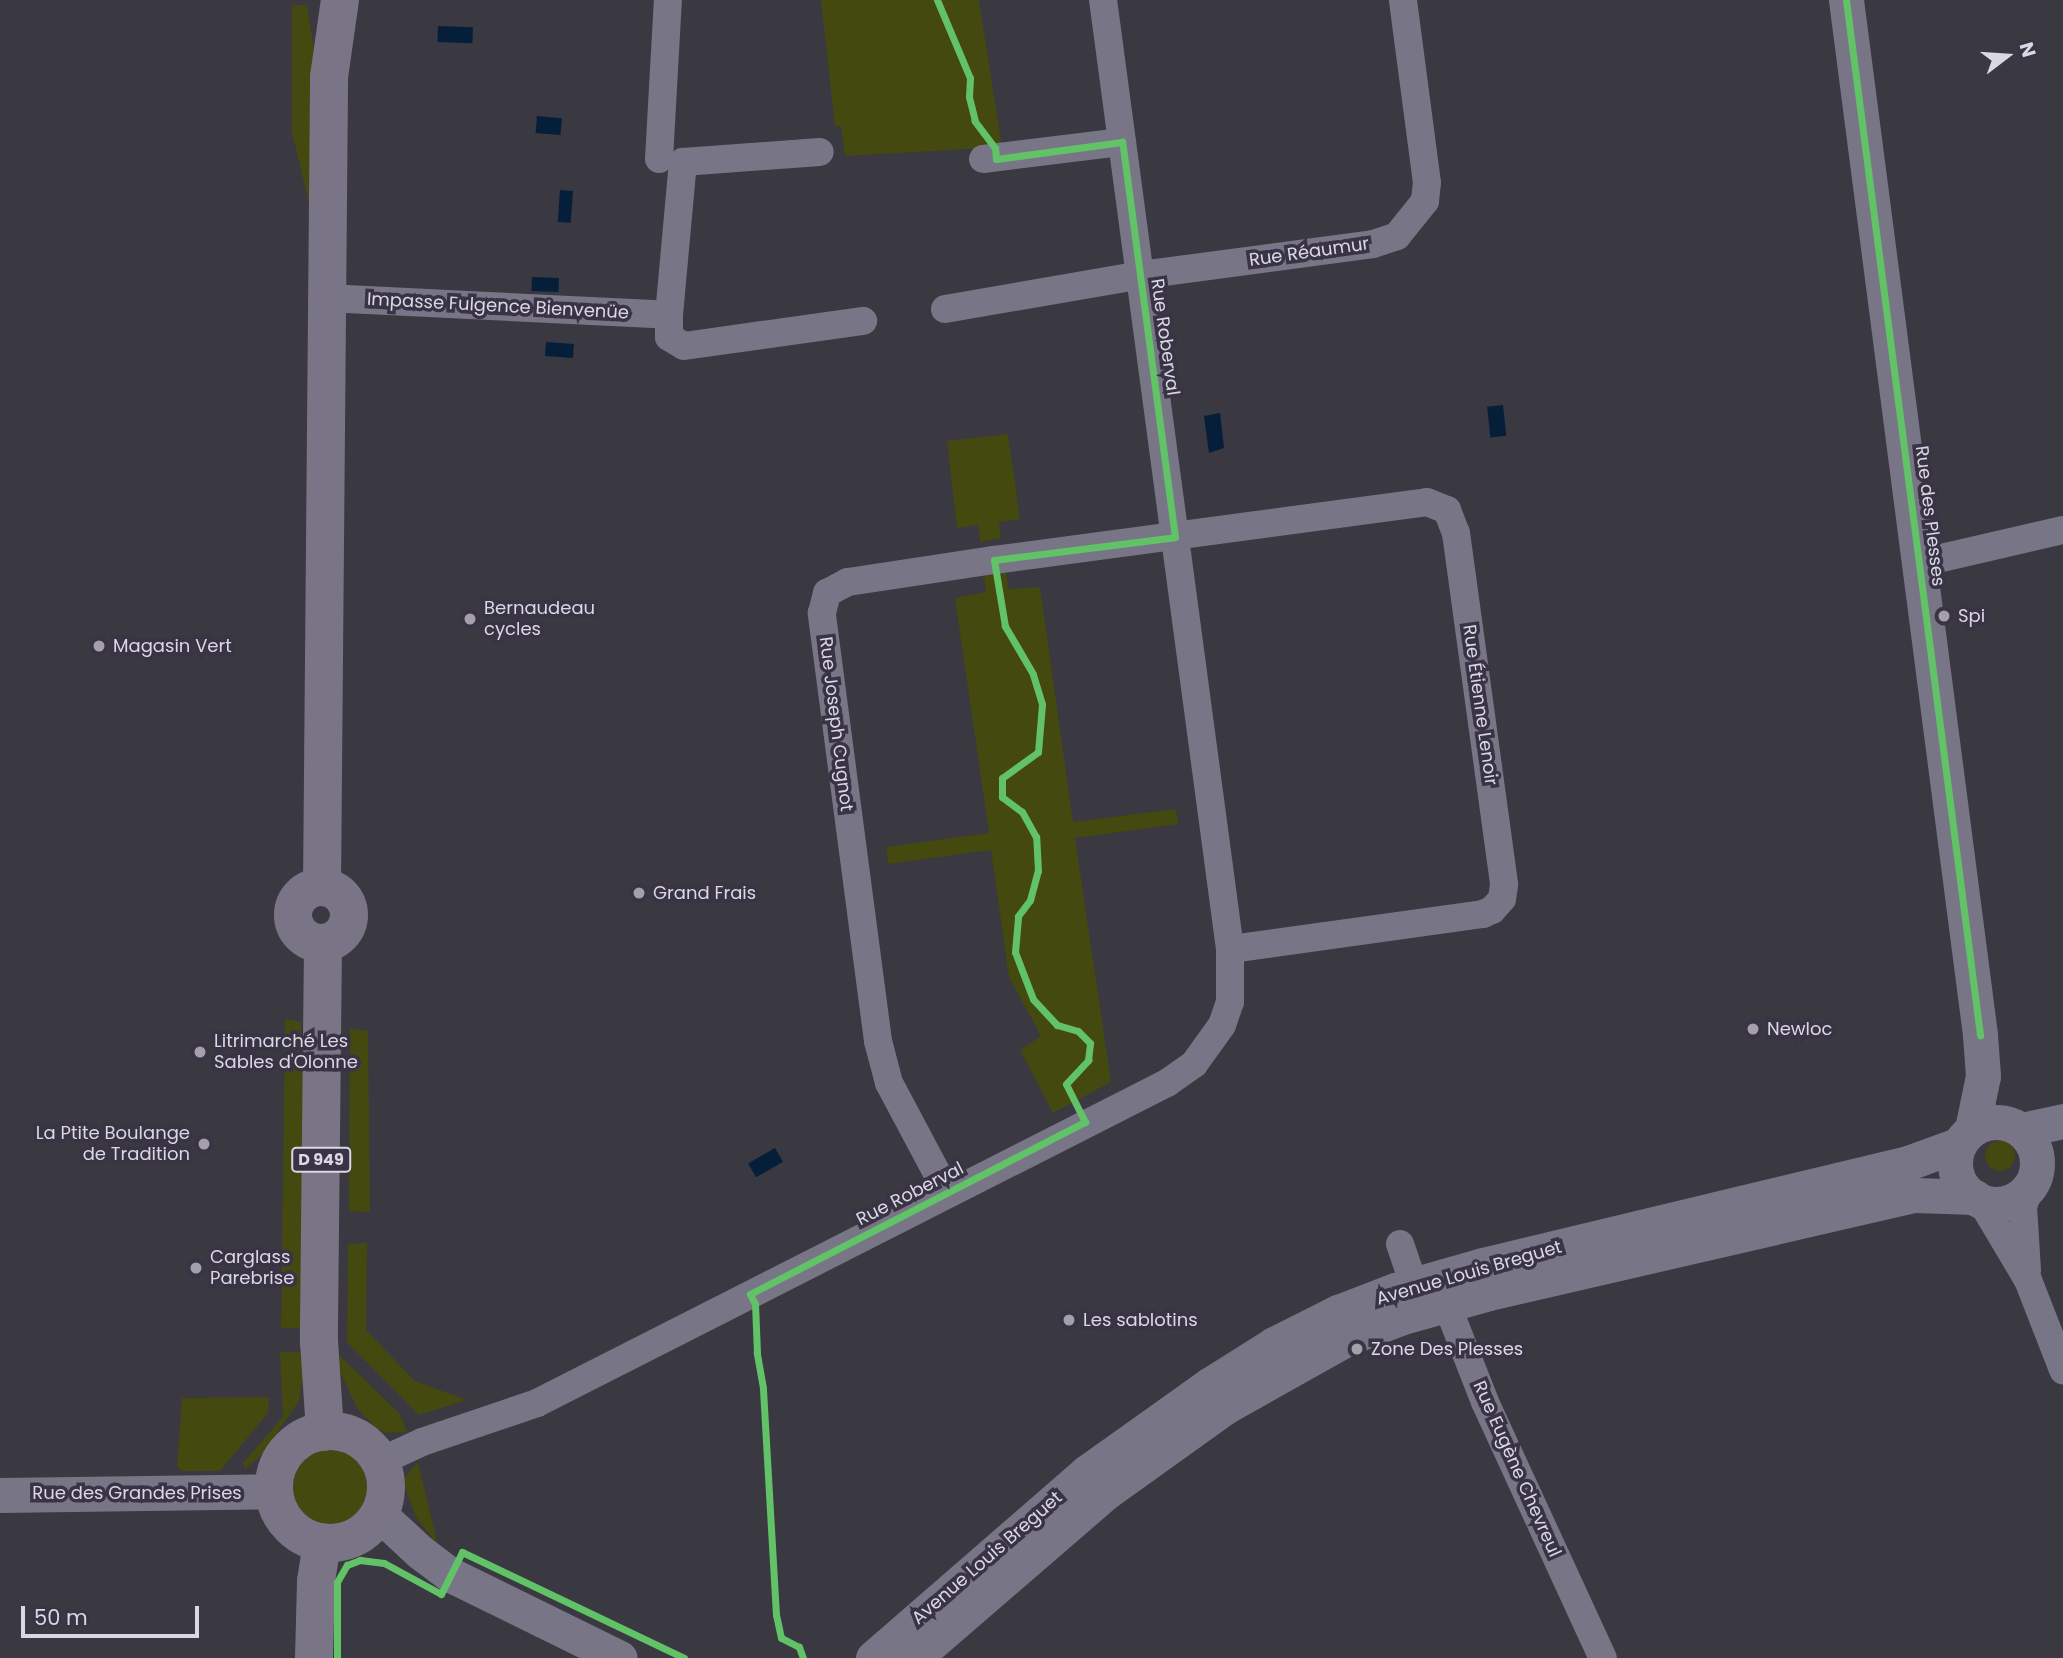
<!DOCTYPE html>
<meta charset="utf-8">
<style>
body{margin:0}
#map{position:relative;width:2063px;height:1658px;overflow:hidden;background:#3a3841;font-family:Poppins,sans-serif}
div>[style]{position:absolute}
.green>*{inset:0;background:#44490f}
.round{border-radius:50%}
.water>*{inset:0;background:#051f3b;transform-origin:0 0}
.minor>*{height:28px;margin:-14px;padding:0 14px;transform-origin:14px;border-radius:14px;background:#787686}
.tertiary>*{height:35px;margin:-17.5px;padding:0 17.5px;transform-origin:17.5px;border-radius:17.5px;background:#787686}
.tertiary>.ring{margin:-17.5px;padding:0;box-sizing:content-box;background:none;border:35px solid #787686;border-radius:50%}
.primary>*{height:38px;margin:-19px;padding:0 19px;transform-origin:19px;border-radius:19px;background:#797587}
.primary>.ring{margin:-19px;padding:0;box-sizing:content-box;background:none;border:38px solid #797587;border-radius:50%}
.cycleway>*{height:7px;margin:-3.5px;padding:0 3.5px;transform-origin:3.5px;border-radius:3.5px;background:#61c268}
.dots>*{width:19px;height:19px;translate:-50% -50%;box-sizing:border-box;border:4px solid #393445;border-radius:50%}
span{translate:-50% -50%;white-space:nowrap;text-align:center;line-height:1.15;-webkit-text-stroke:7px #393445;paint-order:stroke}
.shield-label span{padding:2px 5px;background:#393445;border:2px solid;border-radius:5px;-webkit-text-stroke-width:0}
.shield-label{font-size:16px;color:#dbd8e3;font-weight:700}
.street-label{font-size:18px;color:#dbd8e3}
.poi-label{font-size:18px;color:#dbd8e3}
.left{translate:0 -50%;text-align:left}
.right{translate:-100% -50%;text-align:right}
.north{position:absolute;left:1972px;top:21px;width:70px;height:70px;-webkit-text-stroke:5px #393445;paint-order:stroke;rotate:73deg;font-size:19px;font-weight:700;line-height:28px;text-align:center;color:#dbd8e3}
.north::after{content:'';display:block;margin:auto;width:24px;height:32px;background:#dbd8e3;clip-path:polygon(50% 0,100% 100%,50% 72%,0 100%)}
.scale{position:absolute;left:21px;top:1606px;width:178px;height:32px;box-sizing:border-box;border:4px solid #dbd8e3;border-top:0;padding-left:9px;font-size:21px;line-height:24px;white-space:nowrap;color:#dbd8e3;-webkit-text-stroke:5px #393445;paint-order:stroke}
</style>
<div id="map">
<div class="green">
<div style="clip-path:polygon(821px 0,979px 0,1002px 147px,845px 156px,841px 126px,835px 126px)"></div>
<div style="clip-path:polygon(292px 5px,307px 5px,315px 55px,310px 207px,292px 133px)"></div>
<div style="clip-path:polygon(1008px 434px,1020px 519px,999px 522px,1001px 538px,980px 542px,978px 525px,957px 528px,947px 441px)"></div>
<div style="clip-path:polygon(1006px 572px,1009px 589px,1040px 587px,1073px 822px,1176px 809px,1178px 824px,1075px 838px,1111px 1082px,1053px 1113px,1020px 1050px,1041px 1036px,1009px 977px,991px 850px,888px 864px,886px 847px,989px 833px,955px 598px,986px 592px,984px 576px)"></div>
<div style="clip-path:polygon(285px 1019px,301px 1022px,300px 1065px,310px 1066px,306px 1328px,281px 1328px)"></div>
<div style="clip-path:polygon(350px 1029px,368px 1031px,370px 1212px,349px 1211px)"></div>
<div class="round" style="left:1985px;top:1141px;width:30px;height:30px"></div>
<div style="clip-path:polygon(367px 1243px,366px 1330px,415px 1381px,467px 1400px,419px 1415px,347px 1342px,348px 1244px)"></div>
<div style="clip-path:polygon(280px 1352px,307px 1352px,299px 1401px,262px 1455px,245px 1469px,243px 1463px,283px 1417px)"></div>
<div style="clip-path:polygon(337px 1353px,400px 1414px,407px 1432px,386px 1433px,376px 1428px,357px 1408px,332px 1354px)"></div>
<div style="clip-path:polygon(269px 1397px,268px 1413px,220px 1471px,182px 1471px,177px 1466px,182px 1398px)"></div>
<div class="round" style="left:293px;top:1450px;width:74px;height:74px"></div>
<div style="clip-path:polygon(418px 1462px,438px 1546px,416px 1517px,405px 1488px,405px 1477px)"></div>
</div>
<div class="water">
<div style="left:438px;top:26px;width:35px;height:16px;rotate:2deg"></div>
<div style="left:537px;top:116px;width:25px;height:17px;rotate:5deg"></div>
<div style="left:560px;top:190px;width:13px;height:32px;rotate:4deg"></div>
<div style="left:532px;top:277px;width:27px;height:14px;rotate:2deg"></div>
<div style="left:546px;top:342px;width:28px;height:14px;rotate:4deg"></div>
<div style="left:1503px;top:405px;width:31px;height:16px;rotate:84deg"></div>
<div style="clip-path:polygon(1220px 413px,1224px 448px,1209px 453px,1204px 416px)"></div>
<div style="left:775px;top:1148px;width:16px;height:31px;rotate:60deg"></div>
</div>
<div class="minor">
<div style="left:659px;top:159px;width:159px;rotate:-86.8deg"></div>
<div style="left:983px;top:159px;width:140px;rotate:-7deg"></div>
<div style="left:326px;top:298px;width:343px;rotate:2.8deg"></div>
<div style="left:669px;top:315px;width:154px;rotate:-84.8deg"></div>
<div style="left:683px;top:162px;width:137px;rotate:-4.2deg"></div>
<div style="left:945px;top:309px;width:199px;rotate:-9.8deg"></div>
<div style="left:1141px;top:275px;width:234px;rotate:-7.6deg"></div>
<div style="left:1373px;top:244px;width:25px;rotate:-18deg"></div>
<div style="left:1397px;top:236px;width:45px;rotate:-51.3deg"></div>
<div style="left:1425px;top:201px;width:18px;rotate:-84deg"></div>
<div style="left:1427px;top:183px;width:185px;rotate:-97.5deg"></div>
<div style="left:669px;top:315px;width:22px;rotate:90deg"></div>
<div style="left:669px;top:337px;width:17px;rotate:31deg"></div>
<div style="left:684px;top:346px;width:181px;rotate:-8deg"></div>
<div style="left:1920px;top:563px;width:147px;rotate:-13deg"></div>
<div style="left:947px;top:1192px;width:123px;rotate:-118deg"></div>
<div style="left:889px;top:1083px;width:43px;rotate:-104.7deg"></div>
<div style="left:878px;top:1041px;width:432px;rotate:-97.5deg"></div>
<div style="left:822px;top:613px;width:21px;rotate:-76deg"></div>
<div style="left:827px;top:593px;width:24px;rotate:-28deg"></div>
<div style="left:848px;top:582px;width:148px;rotate:-8.6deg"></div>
<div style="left:994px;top:560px;width:437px;rotate:-7.6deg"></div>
<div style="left:1427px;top:502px;width:22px;rotate:22deg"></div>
<div style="left:1447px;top:510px;width:25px;rotate:69deg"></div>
<div style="left:1456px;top:533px;width:355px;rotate:82.2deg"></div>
<div style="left:1504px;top:885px;width:14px;rotate:98deg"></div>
<div style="left:1502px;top:899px;width:15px;rotate:132deg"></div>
<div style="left:1492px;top:910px;width:10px;rotate:156deg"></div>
<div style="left:1483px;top:914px;width:255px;rotate:172.1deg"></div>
<div style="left:1981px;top:1201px;width:92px;rotate:59.3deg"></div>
<div style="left:2028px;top:1280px;width:97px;rotate:68.7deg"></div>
<div style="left:1400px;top:1244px;width:43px;rotate:71.1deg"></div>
<div style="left:2027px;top:1270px;width:63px;rotate:-93.6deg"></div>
<div style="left:2023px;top:1207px;width:22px;rotate:-72deg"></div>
<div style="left:1440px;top:1287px;width:123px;rotate:68.6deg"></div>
<div style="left:1485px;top:1402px;width:282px;rotate:65.3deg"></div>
<div style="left:379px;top:1462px;width:47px;rotate:-24.9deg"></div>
<div style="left:422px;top:1442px;width:121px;rotate:-18.7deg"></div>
<div style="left:537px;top:1403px;width:707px;rotate:-26.93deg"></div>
<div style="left:1167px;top:1083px;width:33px;rotate:-35deg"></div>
<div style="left:1194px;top:1064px;width:48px;rotate:-54.3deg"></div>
<div style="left:1222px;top:1025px;width:24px;rotate:-71deg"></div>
<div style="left:1230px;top:1002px;width:53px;rotate:-90deg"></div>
<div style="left:1230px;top:949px;width:957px;rotate:-97.62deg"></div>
</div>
<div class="tertiary">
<div style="left:1846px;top:0;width:1044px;rotate:82.62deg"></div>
<div style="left:1980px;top:1035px;width:41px;rotate:85.8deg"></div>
<div style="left:1983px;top:1076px;width:54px;rotate:101.7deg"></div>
<div class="ring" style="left:1955px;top:1122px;width:47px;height:47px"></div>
<div style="left:2022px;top:1130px;width:42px;rotate:-12.4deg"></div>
<div style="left:0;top:1495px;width:274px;rotate:-0.8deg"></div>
<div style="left:379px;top:1514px;width:56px;rotate:42.8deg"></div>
<div style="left:420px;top:1552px;width:39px;rotate:37deg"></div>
<div style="left:451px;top:1575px;width:188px;rotate:26.2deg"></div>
<div style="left:873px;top:1658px;width:284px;rotate:-41deg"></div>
<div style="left:1087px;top:1472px;width:150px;rotate:-35.5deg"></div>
<div style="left:1209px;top:1385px;width:77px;rotate:-32.2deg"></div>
<div style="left:1274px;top:1344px;width:72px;rotate:-26.6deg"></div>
<div style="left:1338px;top:1312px;width:61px;rotate:-21.1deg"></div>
<div style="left:1395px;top:1290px;width:91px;rotate:-15.9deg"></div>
<div style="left:1483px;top:1265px;width:437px;rotate:-13.5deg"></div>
<div style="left:1908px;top:1163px;width:55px;rotate:-20.1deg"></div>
<div style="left:914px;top:1658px;width:252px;rotate:-40.8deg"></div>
<div style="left:1105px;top:1493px;width:148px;rotate:-35.6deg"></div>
<div style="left:1225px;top:1407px;width:141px;rotate:-29.3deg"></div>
<div style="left:1348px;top:1338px;width:59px;rotate:-20.9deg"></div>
<div style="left:1403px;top:1317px;width:89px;rotate:-15.6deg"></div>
<div style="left:1489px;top:1293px;width:437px;rotate:-13deg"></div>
<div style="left:1915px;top:1195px;width:60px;rotate:1.9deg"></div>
</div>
<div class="primary">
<div style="left:322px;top:887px;width:810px;rotate:-89.5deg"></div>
<div style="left:329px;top:77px;width:78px;rotate:-81.9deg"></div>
<div class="ring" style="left:293px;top:887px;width:18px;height:18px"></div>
<div style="left:323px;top:943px;width:398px;rotate:90.6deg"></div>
<div style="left:319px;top:1341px;width:91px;rotate:86.2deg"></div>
<div class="ring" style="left:274px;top:1431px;width:74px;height:74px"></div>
<div style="left:314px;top:1658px;width:77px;rotate:-88.5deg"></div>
<div style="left:316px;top:1581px;width:39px;rotate:-81deg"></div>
</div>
<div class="cycleway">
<div style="left:1846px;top:0;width:1044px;rotate:82.62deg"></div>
<div style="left:337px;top:1658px;width:76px;rotate:-90deg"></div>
<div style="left:337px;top:1582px;width:20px;rotate:-60deg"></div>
<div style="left:347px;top:1565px;width:14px;rotate:-21deg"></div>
<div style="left:360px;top:1560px;width:24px;rotate:7deg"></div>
<div style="left:384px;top:1563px;width:65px;rotate:28.5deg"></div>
<div style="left:441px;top:1594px;width:47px;rotate:-63.4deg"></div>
<div style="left:462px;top:1552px;width:246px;rotate:25.5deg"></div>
<div style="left:803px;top:1658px;width:12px;rotate:-110deg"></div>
<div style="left:799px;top:1647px;width:20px;rotate:-153deg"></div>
<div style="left:781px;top:1638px;width:24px;rotate:-102deg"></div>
<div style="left:776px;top:1615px;width:227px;rotate:-93.3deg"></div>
<div style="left:763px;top:1388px;width:36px;rotate:-100deg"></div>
<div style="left:757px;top:1353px;width:49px;rotate:-92.3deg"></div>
<div style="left:755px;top:1304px;width:11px;rotate:-117deg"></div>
<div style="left:750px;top:1294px;width:377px;rotate:-27.2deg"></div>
<div style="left:1085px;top:1122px;width:42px;rotate:-116.6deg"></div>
<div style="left:1066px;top:1084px;width:33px;rotate:-47deg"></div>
<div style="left:1088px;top:1060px;width:17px;rotate:-83deg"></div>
<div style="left:1090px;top:1043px;width:17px;rotate:-135deg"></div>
<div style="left:1078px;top:1031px;width:22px;rotate:-164deg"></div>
<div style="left:1057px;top:1025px;width:35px;rotate:-133deg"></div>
<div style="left:1033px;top:999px;width:50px;rotate:-111deg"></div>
<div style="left:1015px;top:952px;width:36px;rotate:-85deg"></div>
<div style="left:1018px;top:916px;width:20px;rotate:-53deg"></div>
<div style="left:1030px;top:900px;width:30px;rotate:-75deg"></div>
<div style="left:1038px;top:871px;width:34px;rotate:-93deg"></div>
<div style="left:1036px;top:837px;width:29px;rotate:-119deg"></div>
<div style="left:1022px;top:812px;width:25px;rotate:-143deg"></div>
<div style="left:1002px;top:797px;width:19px;rotate:-90deg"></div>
<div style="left:1002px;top:778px;width:44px;rotate:-35.8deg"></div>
<div style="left:1038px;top:752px;width:48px;rotate:-85.2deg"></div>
<div style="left:1042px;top:704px;width:31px;rotate:-107deg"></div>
<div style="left:1033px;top:674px;width:56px;rotate:-120.3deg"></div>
<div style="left:1005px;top:626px;width:67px;rotate:-99.5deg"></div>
<div style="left:994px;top:560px;width:182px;rotate:-7.2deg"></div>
<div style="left:1175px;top:537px;width:399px;rotate:-97.6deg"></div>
<div style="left:1122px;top:142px;width:127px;rotate:172.3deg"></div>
<div style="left:996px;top:159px;width:11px;rotate:-95deg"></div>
<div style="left:995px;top:148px;width:34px;rotate:-127deg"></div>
<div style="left:975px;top:121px;width:25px;rotate:-104deg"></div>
<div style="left:969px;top:97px;width:19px;rotate:-87deg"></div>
<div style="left:970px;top:78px;width:85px;rotate:-112.9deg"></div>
</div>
<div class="dots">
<div style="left:1944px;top:616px;background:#a3a0aa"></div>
<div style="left:470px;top:619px;background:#a3a0aa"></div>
<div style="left:99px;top:646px;background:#a3a0aa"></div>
<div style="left:639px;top:893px;background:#a3a0aa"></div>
<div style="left:1753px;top:1029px;background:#a3a0aa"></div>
<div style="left:200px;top:1052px;background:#a3a0aa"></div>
<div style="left:204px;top:1144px;background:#a3a0aa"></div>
<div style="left:196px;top:1268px;background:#a3a0aa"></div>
<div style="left:1069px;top:1320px;background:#a3a0aa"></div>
<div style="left:1357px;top:1349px;background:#a3a0aa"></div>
</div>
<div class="shield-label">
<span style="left:321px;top:1160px">D 949</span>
</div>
<div class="street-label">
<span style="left:1309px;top:252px;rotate:-8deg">Rue Réaumur</span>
<span style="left:498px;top:306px;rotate:3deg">Impasse Fulgence Bienvenüe</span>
<span style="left:1165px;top:337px;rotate:82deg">Rue Roberval</span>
<span style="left:1930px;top:516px;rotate:83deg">Rue des Plesses</span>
<span style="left:1480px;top:705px;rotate:82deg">Rue Étienne Lenoir</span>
<span style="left:836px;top:724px;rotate:83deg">Rue Joseph Cugnot</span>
<span style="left:910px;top:1194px;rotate:-27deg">Rue Roberval</span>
<span style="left:1469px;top:1273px;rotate:-16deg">Avenue Louis Breguet</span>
<span style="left:1517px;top:1469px;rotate:66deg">Rue Eugène Chevreul</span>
<span style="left:137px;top:1493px">Rue des Grandes Prises</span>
<span style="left:987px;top:1558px;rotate:-41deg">Avenue Louis Breguet</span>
</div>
<div class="poi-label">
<span class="left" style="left:484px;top:619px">Bernaudeau<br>cycles</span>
<span class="left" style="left:1958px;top:616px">Spi</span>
<span class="left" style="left:113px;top:646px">Magasin Vert</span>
<span class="left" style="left:653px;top:893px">Grand Frais</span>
<span class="left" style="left:1767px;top:1029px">Newloc</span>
<span class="left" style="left:214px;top:1052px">Litrimarché Les<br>Sables d'Olonne</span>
<span class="right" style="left:190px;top:1144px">La Ptite Boulange<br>de Tradition</span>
<span class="left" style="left:210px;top:1268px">Carglass<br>Parebrise</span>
<span class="left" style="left:1083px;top:1320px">Les sablotins</span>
<span class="left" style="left:1371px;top:1349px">Zone Des Plesses</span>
</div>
<div class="north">N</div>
<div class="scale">50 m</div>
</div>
